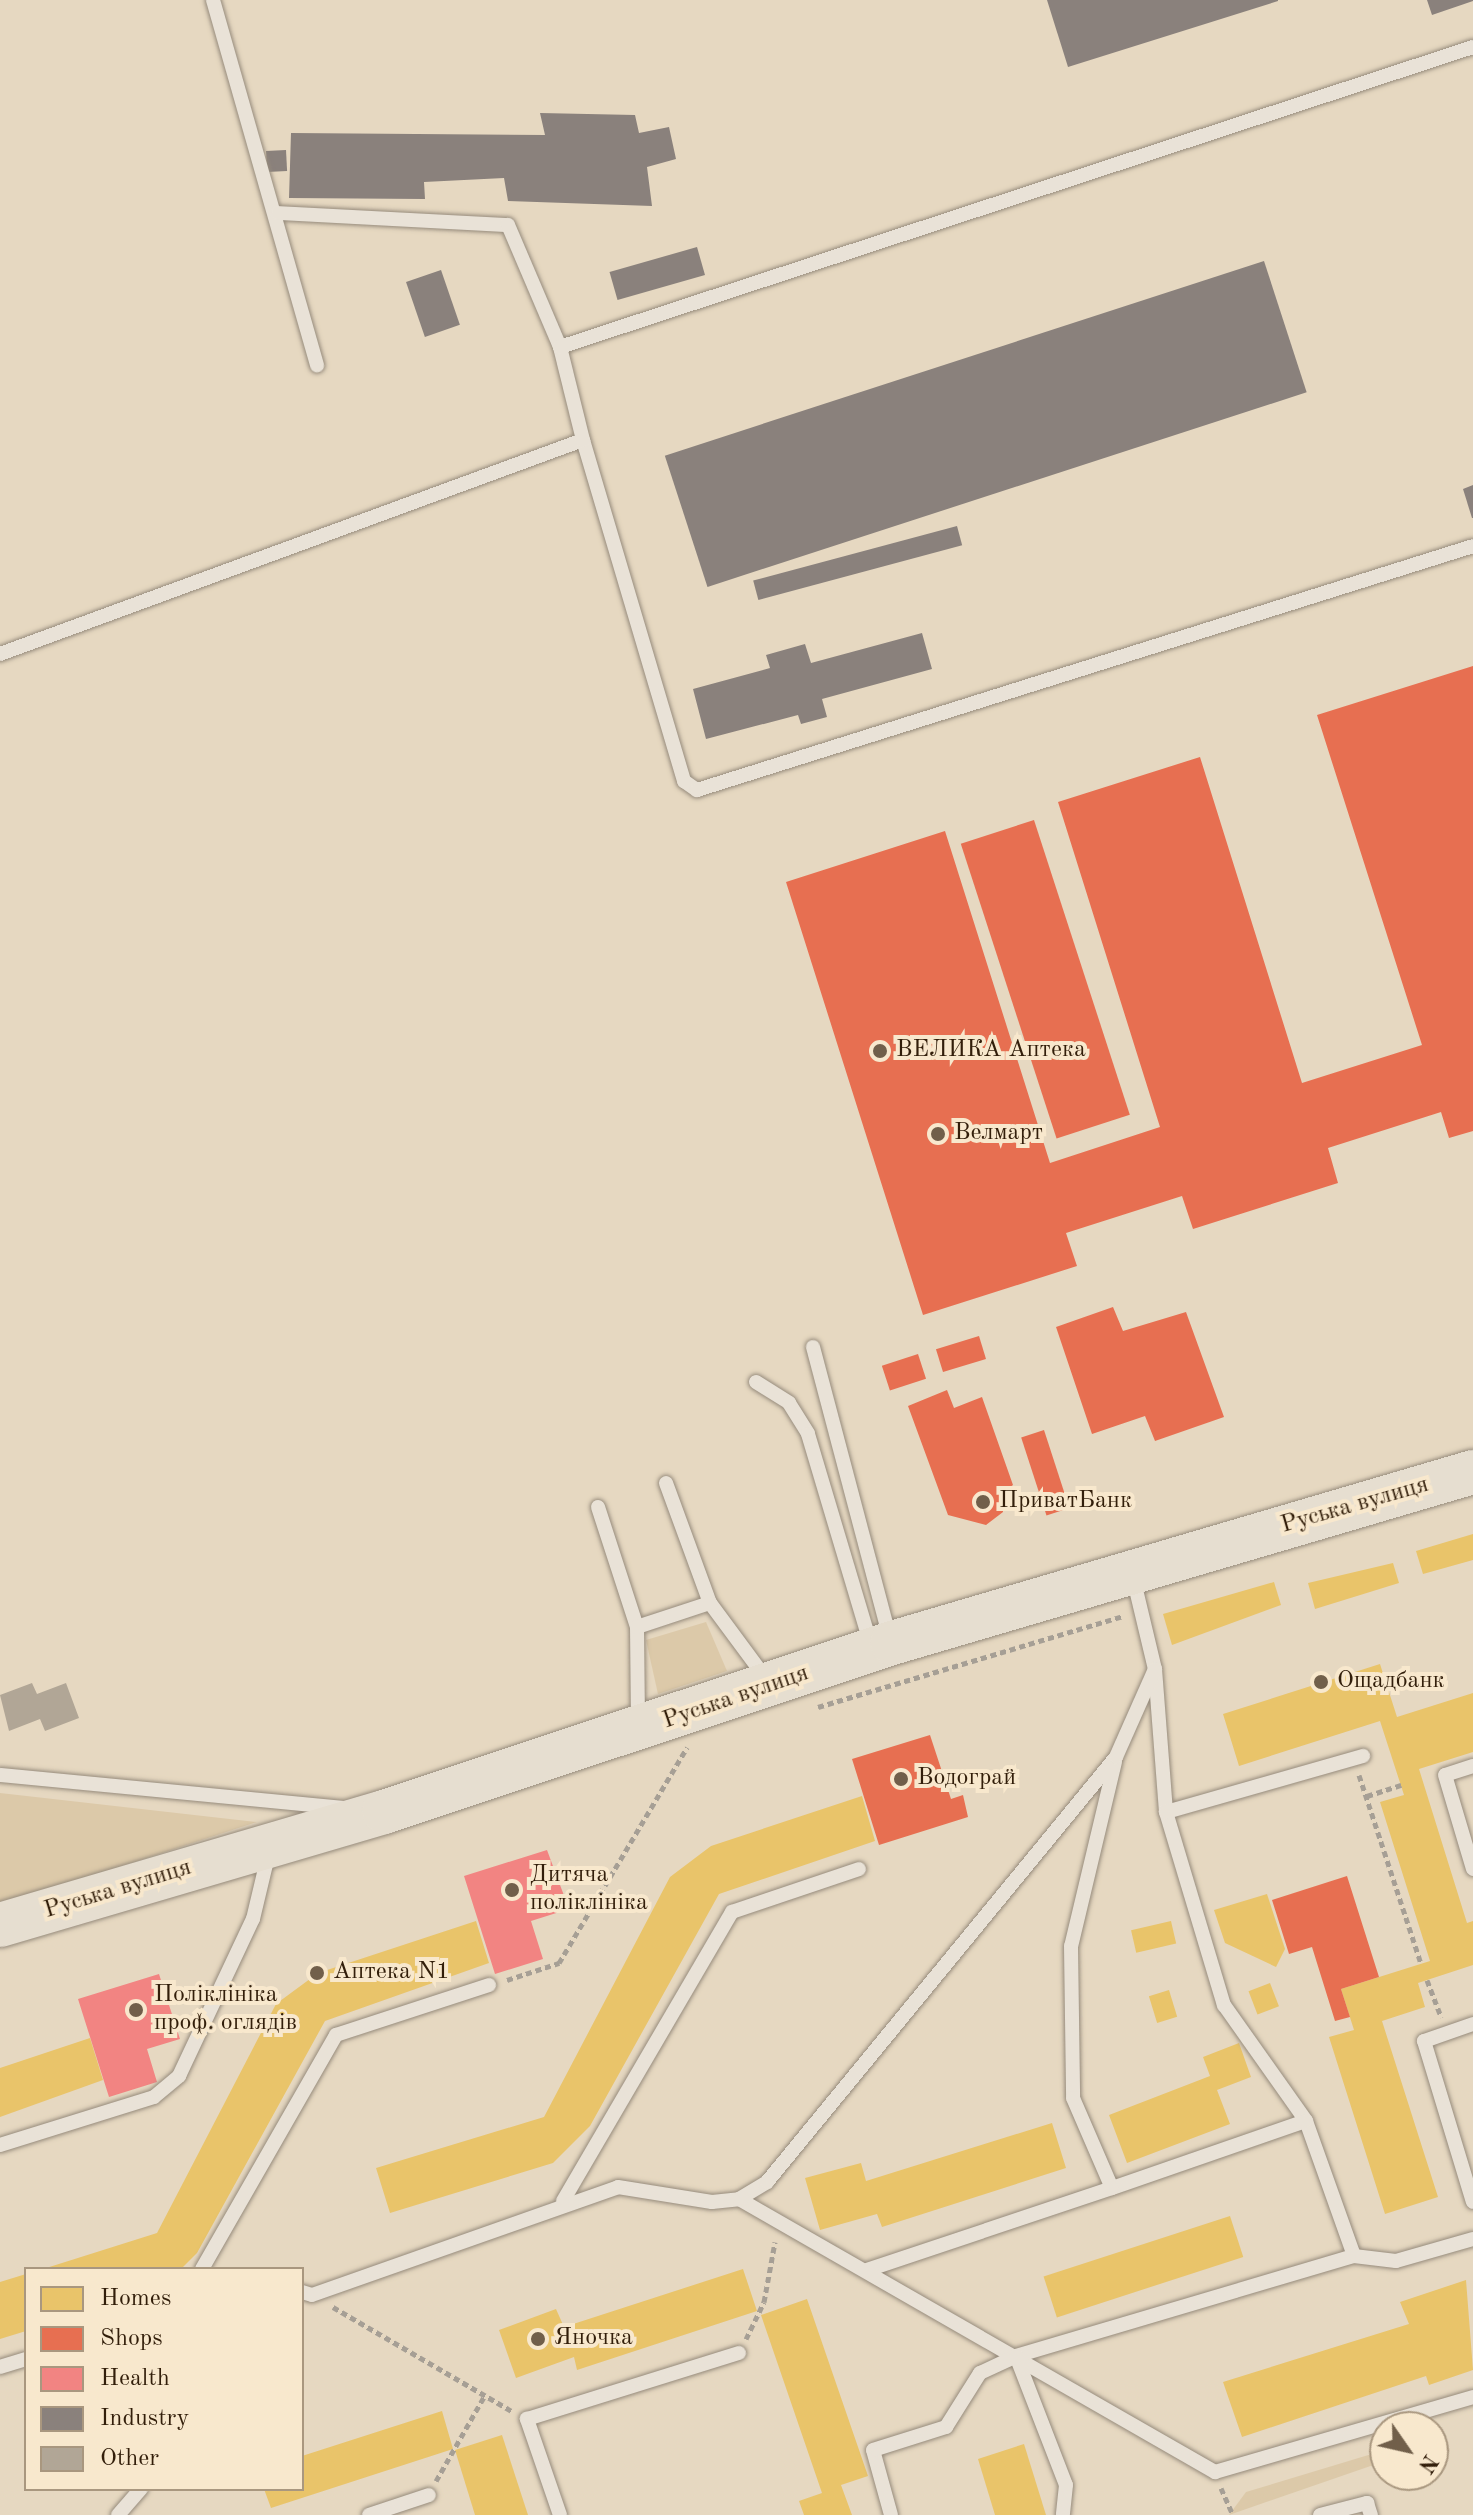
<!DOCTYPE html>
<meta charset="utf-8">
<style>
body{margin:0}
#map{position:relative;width:1473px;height:2515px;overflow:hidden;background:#e6d8c1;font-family:"Old Standard TT",serif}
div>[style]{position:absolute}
.green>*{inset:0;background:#dcc9a9}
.homes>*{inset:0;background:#e9c46a;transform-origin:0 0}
.shops>*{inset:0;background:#e76f51;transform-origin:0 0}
.health>*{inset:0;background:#f28482}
.industry>*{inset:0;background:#8a817c;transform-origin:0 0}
.building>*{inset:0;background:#b1a696}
.path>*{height:5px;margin-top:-2.5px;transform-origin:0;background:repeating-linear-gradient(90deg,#a69f95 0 6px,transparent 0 10px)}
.roads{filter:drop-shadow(0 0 2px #968b7c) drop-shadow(0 0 2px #968b7c)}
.lane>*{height:14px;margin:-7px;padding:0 7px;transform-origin:7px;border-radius:7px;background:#e9e2d7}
.primary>*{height:44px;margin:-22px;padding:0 22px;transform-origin:22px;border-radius:22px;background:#e6ded0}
.dots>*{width:22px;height:22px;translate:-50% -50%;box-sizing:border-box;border:4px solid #f8e8cd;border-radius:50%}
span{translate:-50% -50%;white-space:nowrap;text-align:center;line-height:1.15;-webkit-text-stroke:8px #f8e8cd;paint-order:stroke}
.poi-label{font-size:24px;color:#321e0a}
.left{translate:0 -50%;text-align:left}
.street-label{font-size:24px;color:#321e0a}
.legend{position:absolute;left:24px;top:2267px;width:280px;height:224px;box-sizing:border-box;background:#f8e8cd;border:2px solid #a9977f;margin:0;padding:10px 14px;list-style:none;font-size:24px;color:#321e0a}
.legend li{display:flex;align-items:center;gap:16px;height:40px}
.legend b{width:40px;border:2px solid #a9977f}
.north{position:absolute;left:1369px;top:2411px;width:80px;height:80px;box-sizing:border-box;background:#f8e8cd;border:2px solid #a9977f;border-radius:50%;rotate:124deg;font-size:22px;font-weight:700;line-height:32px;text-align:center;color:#321e0a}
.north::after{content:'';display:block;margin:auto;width:28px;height:36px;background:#715f4a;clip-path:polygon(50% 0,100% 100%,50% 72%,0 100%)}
</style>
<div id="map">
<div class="green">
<div style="clip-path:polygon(706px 1622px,727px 1671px,658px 1694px,646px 1640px)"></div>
<div style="clip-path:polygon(0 1793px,257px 1822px,0 1906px)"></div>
<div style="clip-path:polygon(1385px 2450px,1385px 2461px,1229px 2515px,1246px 2492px)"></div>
</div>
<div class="homes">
<div style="clip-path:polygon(1473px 1534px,1473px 1560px,1423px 1574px,1416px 1551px)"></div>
<div style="clip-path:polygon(1393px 1563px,1399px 1583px,1315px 1609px,1308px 1583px)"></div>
<div style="clip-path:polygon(1274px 1582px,1281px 1605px,1172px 1645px,1163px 1614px)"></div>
<div style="clip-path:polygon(1380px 1664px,1397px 1717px,1473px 1693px,1473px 1752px,1419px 1769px,1467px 1923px,1473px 1921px,1473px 1965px,1418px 1983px,1425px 2007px,1382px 2021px,1438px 2197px,1385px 2214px,1329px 2037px,1354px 2030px,1341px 1989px,1430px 1961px,1380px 1802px,1404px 1795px,1380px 1721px,1239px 1766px,1223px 1714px)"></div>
<div style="clip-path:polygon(862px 1796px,875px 1841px,719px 1894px,590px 2126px,553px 2163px,390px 2213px,376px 2168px,544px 2117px,670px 1877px,711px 1846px)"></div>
<div style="clip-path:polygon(1267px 1894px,1285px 1949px,1276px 1967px,1225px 1943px,1214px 1910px)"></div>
<div style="clip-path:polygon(476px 1921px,489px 1963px,325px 2021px,197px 2253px,181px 2269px,43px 2269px,157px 2233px,276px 2004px,318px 1973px)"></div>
<div style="left:1171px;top:1921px;width:23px;height:41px;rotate:77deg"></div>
<div style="left:1270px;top:1983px;width:25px;height:23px;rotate:69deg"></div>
<div style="left:1169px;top:1990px;width:28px;height:21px;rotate:73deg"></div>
<div style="clip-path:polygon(90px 2038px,103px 2080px,0 2117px,0 2068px)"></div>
<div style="clip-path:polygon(1239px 2043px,1251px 2077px,1217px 2090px,1230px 2124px,1127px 2163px,1109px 2115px,1210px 2076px,1203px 2057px)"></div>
<div style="clip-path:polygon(1052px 2123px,1066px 2168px,882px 2227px,877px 2214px,820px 2230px,805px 2178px,861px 2163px,866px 2181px)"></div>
<div style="left:1230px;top:2216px;width:43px;height:196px;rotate:72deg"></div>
<div style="clip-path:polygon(743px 2269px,757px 2311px,577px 2370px,574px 2357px,516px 2378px,499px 2330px,556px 2309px,564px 2327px)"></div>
<div style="clip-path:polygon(26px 2274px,26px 2331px,0 2339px,0 2282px)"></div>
<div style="clip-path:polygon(1466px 2280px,1473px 2370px,1429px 2385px,1426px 2376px,1242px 2437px,1223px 2382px,1409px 2324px,1400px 2302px)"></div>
<div style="clip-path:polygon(807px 2299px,868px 2476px,841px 2485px,852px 2515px,804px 2515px,799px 2501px,822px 2493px,761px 2315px)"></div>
<div style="clip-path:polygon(442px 2411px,453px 2449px,271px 2508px,264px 2489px,302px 2489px,302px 2456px)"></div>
<div style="clip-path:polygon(502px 2435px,528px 2515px,475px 2515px,455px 2450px)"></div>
<div style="clip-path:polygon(1024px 2444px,1046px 2515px,995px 2515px,978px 2459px)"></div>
</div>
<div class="shops">
<div style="clip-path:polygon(1473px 666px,1473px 1131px,1449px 1138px,1441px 1112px,1328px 1148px,1338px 1183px,1193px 1229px,1182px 1196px,1066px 1233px,1077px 1266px,923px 1315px,786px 882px,945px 831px,1050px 1163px,1160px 1127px,1058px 802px,1200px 757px,1302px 1083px,1422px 1045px,1317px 715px)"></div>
<div style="left:1034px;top:820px;width:310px;height:77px;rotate:72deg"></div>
<div style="clip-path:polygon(1113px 1307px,1123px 1331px,1186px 1312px,1224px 1417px,1155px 1441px,1145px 1416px,1092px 1434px,1056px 1327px)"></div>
<div style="left:979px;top:1336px;width:24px;height:45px;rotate:73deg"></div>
<div style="left:918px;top:1354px;width:26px;height:38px;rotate:72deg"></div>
<div style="clip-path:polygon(947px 1390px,954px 1408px,982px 1397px,1013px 1485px,1003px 1492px,1003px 1512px,986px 1525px,948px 1515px,908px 1406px)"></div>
<div style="left:1044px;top:1430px;width:82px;height:24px;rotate:72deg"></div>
<div style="clip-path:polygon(930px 1735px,951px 1799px,963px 1795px,968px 1817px,879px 1845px,852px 1759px)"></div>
<div style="clip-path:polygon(1347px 1876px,1379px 1977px,1341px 1989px,1350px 2017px,1335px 2021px,1312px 1947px,1289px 1954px,1272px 1900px)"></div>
</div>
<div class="health">
<div style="clip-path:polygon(547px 1850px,569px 1909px,531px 1921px,543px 1959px,495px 1974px,464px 1876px)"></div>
<div style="clip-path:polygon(159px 1974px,180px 2039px,147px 2049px,157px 2082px,109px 2097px,78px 1999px)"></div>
</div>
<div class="industry">
<div style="clip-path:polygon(1047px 0,1278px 0,1278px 1px,1068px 67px)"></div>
<div style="clip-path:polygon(1427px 0,1473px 0,1473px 1px,1432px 15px)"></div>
<div style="clip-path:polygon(540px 113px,635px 115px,639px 133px,669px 127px,676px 159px,647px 167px,652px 206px,508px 201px,504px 178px,424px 182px,425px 199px,289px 198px,291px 133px,545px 135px)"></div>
<div style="left:286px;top:150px;width:21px;height:20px;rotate:87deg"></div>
<div style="left:697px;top:247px;width:29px;height:91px;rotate:74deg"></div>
<div style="left:1264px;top:261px;width:138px;height:630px;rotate:72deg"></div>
<div style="left:441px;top:270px;width:58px;height:37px;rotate:71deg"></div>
<div style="clip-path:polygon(1473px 485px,1473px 518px,1472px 518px,1463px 489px)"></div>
<div style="left:957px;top:526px;width:20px;height:211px;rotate:75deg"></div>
<div style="clip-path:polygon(922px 633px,932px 669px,822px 699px,827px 717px,801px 724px,798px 715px,706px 739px,693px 689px,770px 668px,766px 655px,805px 644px,811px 663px)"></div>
</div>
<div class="building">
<div style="clip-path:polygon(32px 1683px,37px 1694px,66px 1683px,79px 1718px,45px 1731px,40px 1719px,9px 1731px,0 1695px)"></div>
</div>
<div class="path">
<div style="left:818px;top:1707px;width:318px;rotate:-16.6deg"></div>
<div style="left:1359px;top:1775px;width:199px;rotate:71.8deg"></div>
<div style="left:1367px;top:1796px;width:36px;rotate:-18deg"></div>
<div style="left:507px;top:1980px;width:55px;rotate:-18.1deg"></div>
<div style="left:559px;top:1963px;width:251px;rotate:-59.3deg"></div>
<div style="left:1427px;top:1980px;width:40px;rotate:69deg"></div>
<div style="left:333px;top:2307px;width:207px;rotate:30.2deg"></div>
<div style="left:746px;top:2339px;width:41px;rotate:-64.1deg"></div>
<div style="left:764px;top:2302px;width:61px;rotate:-79.6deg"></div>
<div style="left:436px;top:2481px;width:99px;rotate:-60.3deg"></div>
<div style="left:1221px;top:2488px;width:30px;rotate:66deg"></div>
</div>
<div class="roads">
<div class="lane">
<div style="left:213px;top:0;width:380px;rotate:74.1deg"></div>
<div style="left:278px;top:213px;width:230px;rotate:3deg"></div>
<div style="left:508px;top:225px;width:133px;rotate:66.9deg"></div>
<div style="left:583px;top:440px;width:356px;rotate:73.5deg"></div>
<div style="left:684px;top:781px;width:16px;rotate:35deg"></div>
<div style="left:697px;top:790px;width:813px;rotate:-17.45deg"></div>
<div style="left:0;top:654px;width:621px;rotate:-20.16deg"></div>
<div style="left:583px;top:440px;width:96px;rotate:-103.9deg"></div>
<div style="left:560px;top:347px;width:961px;rotate:-18.19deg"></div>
<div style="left:813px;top:1347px;width:302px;rotate:75.2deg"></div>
<div style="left:756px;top:1382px;width:39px;rotate:32deg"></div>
<div style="left:789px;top:1403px;width:36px;rotate:58deg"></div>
<div style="left:808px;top:1434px;width:220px;rotate:73.4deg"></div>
<div style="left:666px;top:1483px;width:128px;rotate:69.9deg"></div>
<div style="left:710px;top:1603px;width:96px;rotate:53.5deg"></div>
<div style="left:598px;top:1507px;width:126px;rotate:72deg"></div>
<div style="left:637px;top:1627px;width:93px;rotate:89.4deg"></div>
<div style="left:1133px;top:1577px;width:95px;rotate:76.6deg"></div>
<div style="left:1155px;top:1669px;width:143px;rotate:85.6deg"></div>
<div style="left:1166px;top:1812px;width:202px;rotate:73.3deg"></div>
<div style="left:1224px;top:2005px;width:142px;rotate:54.7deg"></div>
<div style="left:1306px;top:2121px;width:143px;rotate:70.4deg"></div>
<div style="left:1354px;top:2256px;width:42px;rotate:6.8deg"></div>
<div style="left:1396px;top:2261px;width:80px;rotate:-15.9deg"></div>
<div style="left:637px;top:1627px;width:77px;rotate:-18.2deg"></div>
<div style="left:1115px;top:1762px;width:189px;rotate:103.4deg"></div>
<div style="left:1071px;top:1946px;width:152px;rotate:89.2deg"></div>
<div style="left:1073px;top:2098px;width:98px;rotate:66.6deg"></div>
<div style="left:1112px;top:2188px;width:205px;rotate:-19.1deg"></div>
<div style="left:1473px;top:1766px;width:29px;rotate:162deg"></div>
<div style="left:1445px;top:1775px;width:98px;rotate:73.4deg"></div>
<div style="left:0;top:1775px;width:346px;rotate:5.5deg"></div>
<div style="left:1166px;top:1812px;width:205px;rotate:-15.9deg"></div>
<div style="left:1473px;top:2024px;width:52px;rotate:160.9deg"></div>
<div style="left:1424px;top:2041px;width:168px;rotate:73.1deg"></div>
<div style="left:0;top:2145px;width:161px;rotate:-17.3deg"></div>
<div style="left:154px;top:2097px;width:33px;rotate:-40deg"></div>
<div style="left:179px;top:2076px;width:174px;rotate:-64.8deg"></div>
<div style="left:253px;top:1919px;width:69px;rotate:-76.6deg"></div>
<div style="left:739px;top:2199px;width:549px;rotate:29.84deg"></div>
<div style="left:1215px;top:2472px;width:269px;rotate:-16.2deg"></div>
<div style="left:563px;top:2201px;width:335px;rotate:-59.7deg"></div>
<div style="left:732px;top:1912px;width:134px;rotate:-18.7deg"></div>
<div style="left:202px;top:2269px;width:270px;rotate:-60.2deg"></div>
<div style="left:336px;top:2035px;width:161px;rotate:-18.1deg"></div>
<div style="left:867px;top:2270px;width:258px;rotate:-18.5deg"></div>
<div style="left:302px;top:2292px;width:10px;rotate:17deg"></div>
<div style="left:312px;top:2295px;width:324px;rotate:-19.4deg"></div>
<div style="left:618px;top:2187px;width:95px;rotate:9.1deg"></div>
<div style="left:712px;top:2202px;width:27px;rotate:-6deg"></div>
<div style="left:739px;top:2199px;width:33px;rotate:-31deg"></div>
<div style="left:767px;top:2182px;width:550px;rotate:-50.61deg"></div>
<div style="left:1116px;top:1757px;width:96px;rotate:-66.1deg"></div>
<div style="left:1016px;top:2356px;width:352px;rotate:-16.5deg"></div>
<div style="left:0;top:2367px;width:27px;rotate:-17deg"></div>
<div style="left:118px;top:2515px;width:35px;rotate:-49deg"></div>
<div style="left:369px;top:2515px;width:63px;rotate:-18.4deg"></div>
<div style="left:560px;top:2515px;width:102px;rotate:-109deg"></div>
<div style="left:527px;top:2419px;width:222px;rotate:-17.3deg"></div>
<div style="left:891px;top:2515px;width:67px;rotate:-105.5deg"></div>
<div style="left:873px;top:2450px;width:77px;rotate:-17.5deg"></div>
<div style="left:946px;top:2427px;width:64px;rotate:-57.8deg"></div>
<div style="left:980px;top:2373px;width:40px;rotate:-25deg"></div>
<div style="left:1016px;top:2356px;width:138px;rotate:68.8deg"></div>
<div style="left:1066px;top:2485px;width:30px;rotate:96deg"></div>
<div style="left:1320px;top:2515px;width:49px;rotate:-14.3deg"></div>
<div style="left:1367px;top:2503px;width:13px;rotate:72deg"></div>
</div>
<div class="primary">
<div style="left:0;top:1925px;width:400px;rotate:-16.4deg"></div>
<div style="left:384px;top:1812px;width:535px;rotate:-18.4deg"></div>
<div style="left:892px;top:1643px;width:606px;rotate:-16.4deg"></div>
</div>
</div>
<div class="dots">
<div style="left:880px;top:1051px;background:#715f4a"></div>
<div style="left:938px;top:1134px;background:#715f4a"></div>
<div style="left:983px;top:1502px;background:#715f4a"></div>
<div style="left:1321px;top:1682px;background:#715f4a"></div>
<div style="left:901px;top:1779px;background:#715f4a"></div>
<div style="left:512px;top:1890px;background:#715f4a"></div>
<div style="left:317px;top:1973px;background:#715f4a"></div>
<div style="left:136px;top:2010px;background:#715f4a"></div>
<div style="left:538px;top:2339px;background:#715f4a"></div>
</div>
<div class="poi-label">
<span class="left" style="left:896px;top:1051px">ВЕЛИКА Аптека</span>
<span class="left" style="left:954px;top:1134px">Велмарт</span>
<span class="left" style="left:999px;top:1502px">ПриватБанк</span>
<span class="left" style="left:1337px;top:1682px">Ощадбанк</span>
<span class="left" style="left:917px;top:1779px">Водограй</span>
<span class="left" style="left:530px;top:1890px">Дитяча<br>поліклініка</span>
<span class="left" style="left:333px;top:1973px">Аптека N1</span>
<span class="left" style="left:154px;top:2010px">Поліклініка<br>проф. оглядів</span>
<span class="left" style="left:554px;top:2339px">Яночка</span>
</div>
<div class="street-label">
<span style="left:1355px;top:1506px;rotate:-16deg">Руська вулиця</span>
<span style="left:736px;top:1698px;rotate:-19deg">Руська вулиця</span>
<span style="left:118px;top:1890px;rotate:-17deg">Руська вулиця</span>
</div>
<ul class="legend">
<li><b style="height:22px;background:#e9c46a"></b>Homes</li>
<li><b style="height:22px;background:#e76f51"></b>Shops</li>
<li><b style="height:22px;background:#f28482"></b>Health</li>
<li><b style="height:22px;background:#8a817c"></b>Industry</li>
<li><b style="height:22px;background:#b1a696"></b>Other</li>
</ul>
<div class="north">N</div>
</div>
